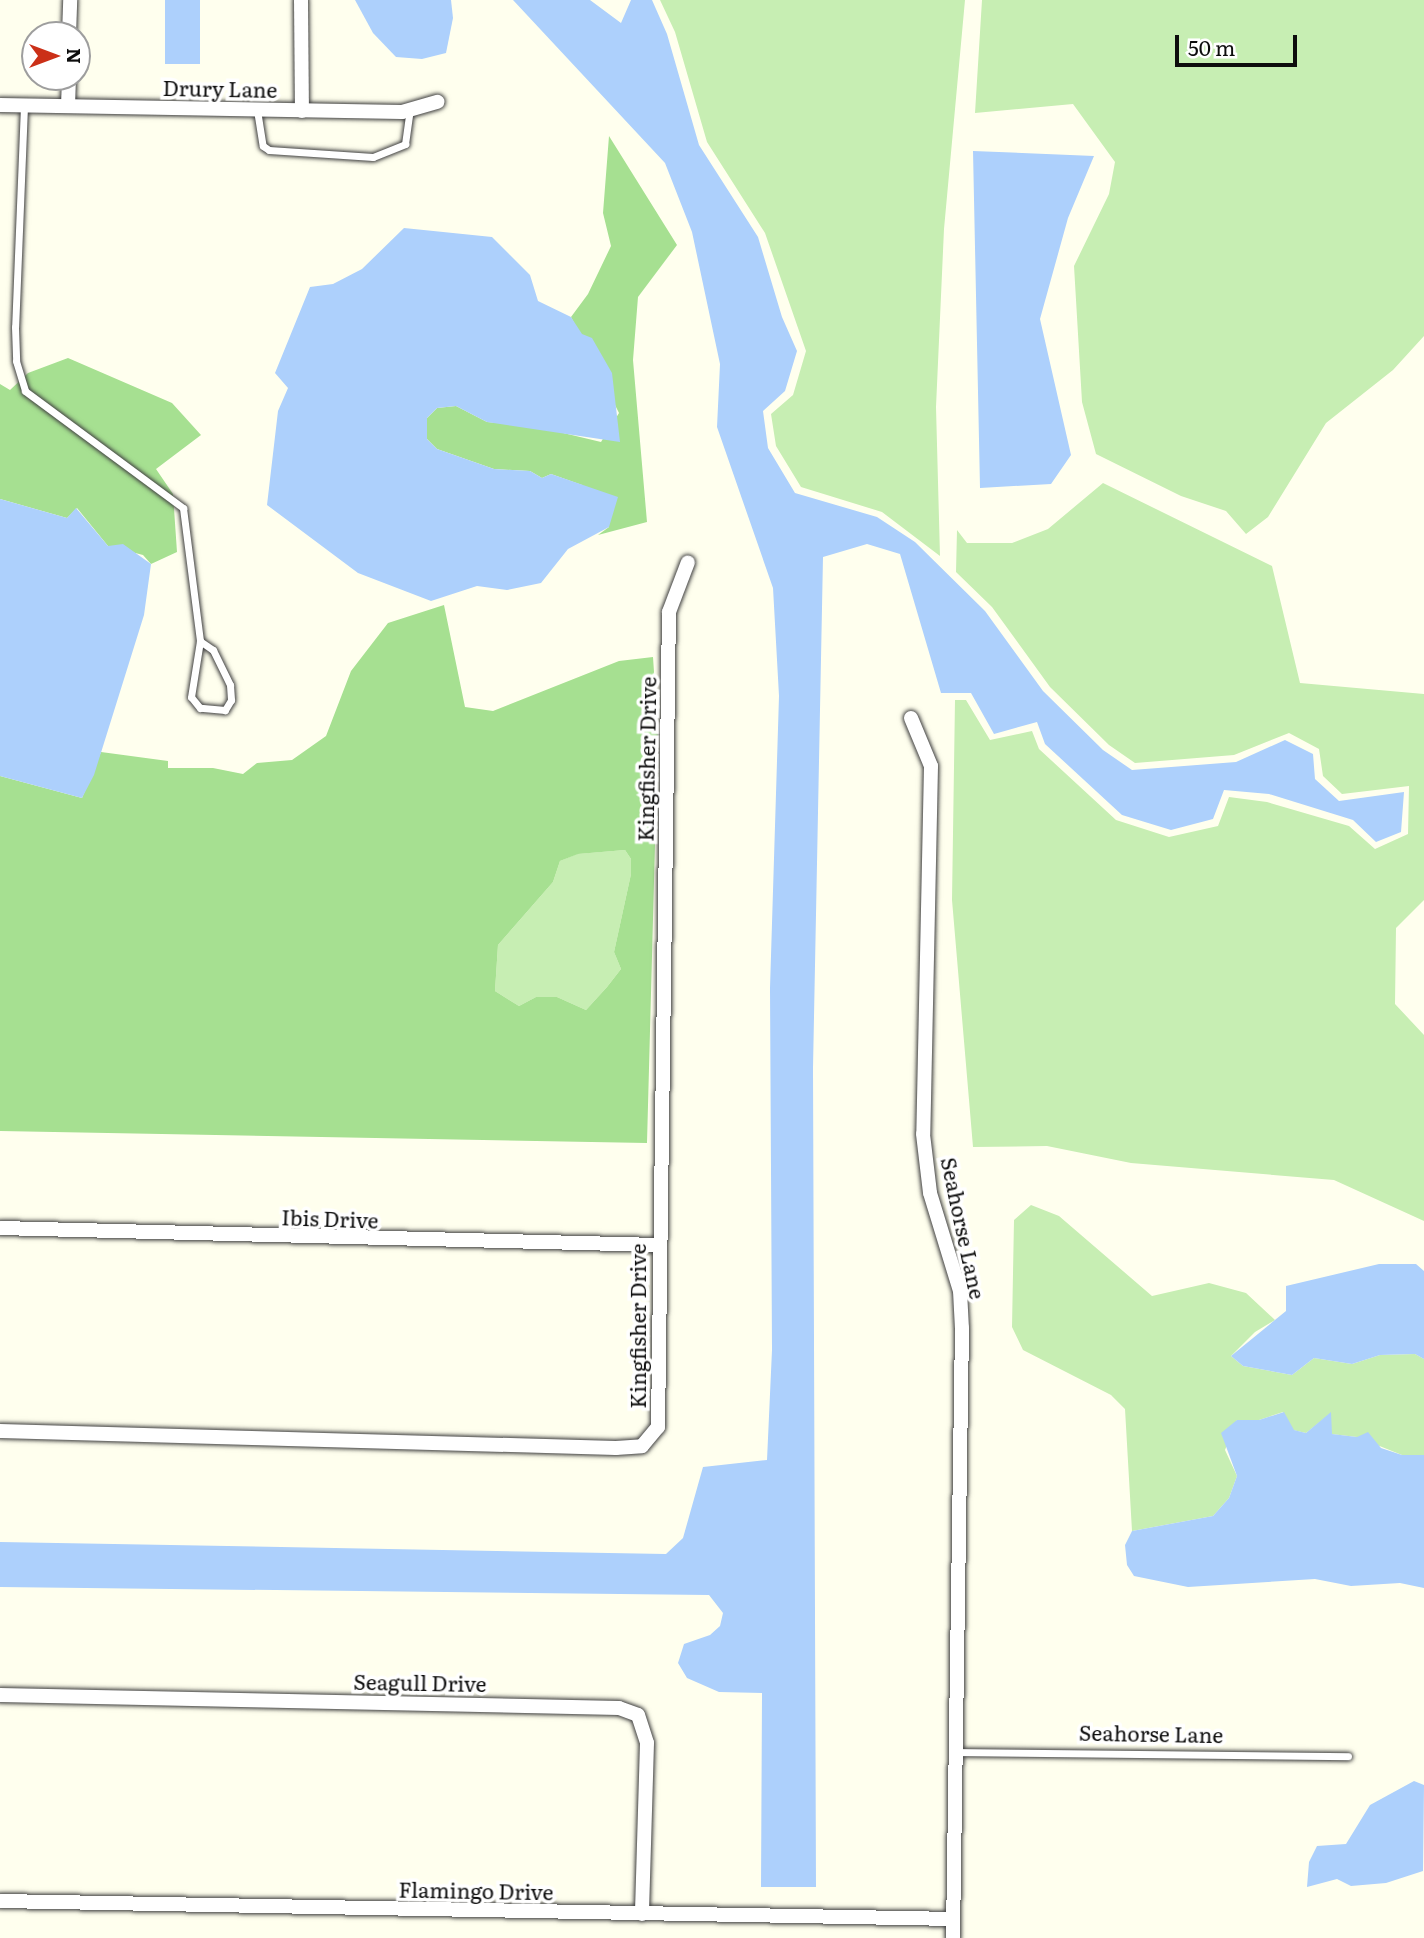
<!DOCTYPE html>
<style>
body{margin:0}
#map{position:relative;width:1424px;height:1938px;overflow:hidden;background:#ffe;font-family:Literata,serif}
div>[style]{position:absolute}
.green>*{inset:0;background:#c7eeb3}
.forest>*{inset:0;background:#a6e091}
.water>*{inset:0;background:#add0fc;transform-origin:0 0}
.roads{filter:drop-shadow(0 0 2px #404040) drop-shadow(0 0 2px #404040)}
.lane>*{height:7px;margin:-3.5px;padding:0 3.5px;transform-origin:3.5px;border-radius:3.5px;background:#fff}
.street>*{height:14px;margin:-7px;padding:0 7px;transform-origin:7px;border-radius:7px;background:#fff}
span{translate:-50% -50%;white-space:nowrap;text-align:center;line-height:1.15;-webkit-text-stroke:7px #fff;paint-order:stroke}
.street-label{font-size:21px;color:#0d0d0d}
.north{position:absolute;left:21px;top:21px;width:70px;height:70px;box-sizing:border-box;background:#fff;border:2px solid #9e9e9e;border-radius:50%;rotate:90deg;font-size:19px;font-weight:700;line-height:28px;text-align:center;color:#0d0d0d}
.north::after{content:'';display:block;margin:auto;width:24px;height:32px;background:#cb3018;clip-path:polygon(50% 0,100% 100%,50% 72%,0 100%)}
.scale{position:absolute;left:1175px;top:35px;width:122px;height:32px;box-sizing:border-box;border:4px solid #0d0d0d;border-top:0;padding-left:9px;font-size:21px;line-height:24px;white-space:nowrap;color:#0d0d0d;-webkit-text-stroke:5px #fff;paint-order:stroke}
</style>
<div id="map">
<div class="green">
<div style="clip-path:polygon(660px 0,965px 0,944px 229px,936px 407px,940px 556px,882px 512px,801px 487px,776px 446px,771px 414px,793px 395px,806px 351px,765px 233px,707px 142px,675px 32px)"></div>
<div style="clip-path:polygon(982px 0,1424px 0,1424px 336px,1393px 370px,1326px 423px,1268px 517px,1246px 534px,1226px 511px,1181px 496px,1096px 454px,1082px 402px,1074px 266px,1109px 194px,1115px 162px,1073px 104px,975px 113px)"></div>
<div style="clip-path:polygon(1103px 483px,1272px 566px,1300px 683px,1424px 694px,1424px 900px,1396px 928px,1395px 1004px,1424px 1035px,1424px 1221px,1334px 1180px,1131px 1163px,1047px 1146px,973px 1147px,952px 900px,955px 700px,966px 700px,990px 740px,1032px 731px,1039px 749px,1116px 820px,1169px 837px,1218px 826px,1229px 797px,1267px 802px,1349px 826px,1375px 849px,1408px 834px,1409px 786px,1342px 794px,1323px 776px,1319px 749px,1289px 733px,1234px 755px,1135px 763px,1109px 745px,1050px 687px,992px 607px,956px 572px,957px 530px,967px 543px,1012px 543px,1048px 529px)"></div>
<div style="clip-path:polygon(625px 850px,631px 859px,631px 874px,614px 952px,621px 969px,607px 987px,586px 1010px,557px 997px,536px 997px,519px 1006px,495px 991px,498px 945px,553px 882px,560px 861px,577px 854px)"></div>
<div style="clip-path:polygon(1031px 1205px,1059px 1216px,1152px 1296px,1209px 1283px,1246px 1293px,1275px 1320px,1255px 1332px,1231px 1356px,1243px 1366px,1292px 1375px,1314px 1358px,1352px 1364px,1380px 1355px,1415px 1354px,1424px 1359px,1424px 1455px,1402px 1455px,1357px 1437px,1331px 1434px,1331px 1413px,1306px 1433px,1293px 1430px,1283px 1412px,1259px 1420px,1237px 1420px,1225px 1450px,1237px 1476px,1229px 1498px,1213px 1516px,1132px 1531px,1125px 1409px,1111px 1395px,1023px 1350px,1012px 1327px,1014px 1220px)"></div>
</div>
<div class="forest">
<div style="clip-path:polygon(609px 136px,677px 245px,638px 297px,633px 360px,647px 522px,598px 535px,609px 527px,582px 485px,551px 474px,542px 478px,530px 471px,494px 469px,437px 449px,427px 439px,427px 418px,437px 408px,456px 406px,487px 422px,534px 426px,601px 442px,619px 413px,571px 317px,588px 294px,611px 246px,603px 213px)"></div>
<div style="clip-path:polygon(68px 358px,172px 403px,201px 435px,156px 469px,173px 494px,177px 552px,151px 564px,143px 555px,108px 546px,77px 508px,67px 518px,0 499px,0 384px,10px 390px,28px 373px)"></div>
<div style="clip-path:polygon(evenodd,444px 605px,465px 707px,493px 711px,619px 661px,653px 657px,658px 732px,647px 1143px,0 1131px,0 776px,82px 798px,101px 752px,168px 761px,168px 768px,213px 768px,243px 774px,257px 763px,292px 760px,326px 736px,351px 671px,388px 623px,444px 605px,625px 850px,631px 859px,631px 874px,614px 952px,621px 969px,607px 987px,586px 1010px,557px 997px,536px 997px,519px 1006px,495px 991px,498px 945px,553px 882px,560px 861px,578px 854px,625px 850px)"></div>
</div>
<div class="water">
<div style="left:165px;top:0;width:35px;height:64px"></div>
<div style="clip-path:polygon(355px 0,451px 0,453px 18px,446px 53px,422px 59px,396px 57px,373px 33px)"></div>
<div style="clip-path:polygon(513px 0,590px 0,621px 23px,631px 0,652px 0,667px 34px,699px 145px,758px 237px,782px 317px,797px 351px,785px 391px,763px 411px,768px 448px,795px 493px,877px 517px,915px 542px,985px 611px,1043px 691px,1103px 750px,1132px 770px,1236px 762px,1285px 740px,1313px 754px,1315px 779px,1339px 801px,1404px 792px,1401px 832px,1376px 842px,1353px 820px,1269px 794px,1224px 790px,1213px 819px,1171px 830px,1122px 815px,1045px 744px,1037px 722px,994px 734px,971px 693px,941px 693px,900px 554px,867px 544px,823px 557px,813px 1068px,816px 1887px,761px 1887px,762px 1693px,719px 1692px,687px 1678px,678px 1663px,684px 1644px,710px 1635px,720px 1626px,723px 1613px,709px 1595px,0 1587px,0 1542px,666px 1554px,683px 1538px,703px 1467px,767px 1460px,772px 1350px,770px 988px,779px 696px,773px 588px,717px 427px,720px 364px,692px 232px,665px 163px)"></div>
<div style="clip-path:polygon(973px 151px,1094px 156px,1068px 218px,1040px 319px,1071px 455px,1051px 484px,980px 488px)"></div>
<div style="clip-path:polygon(404px 228px,492px 237px,530px 275px,538px 301px,571px 317px,582px 334px,592px 338px,612px 373px,620px 442px,487px 422px,456px 406px,437px 408px,427px 418px,427px 439px,437px 449px,494px 469px,530px 471px,542px 478px,551px 474px,618px 497px,609px 527px,568px 549px,541px 583px,507px 590px,477px 586px,431px 601px,358px 573px,267px 505px,278px 411px,288px 388px,275px 373px,310px 287px,333px 284px,362px 269px)"></div>
<div style="clip-path:polygon(0 499px,67px 518px,76px 508px,108px 546px,123px 544px,151px 564px,144px 615px,94px 775px,82px 798px,0 776px)"></div>
<div style="clip-path:polygon(1379px 1264px,1416px 1264px,1424px 1271px,1424px 1359px,1415px 1354px,1380px 1355px,1352px 1364px,1314px 1358px,1292px 1375px,1243px 1366px,1231px 1356px,1286px 1311px,1286px 1286px)"></div>
<div style="clip-path:polygon(1284px 1412px,1294px 1430px,1306px 1433px,1331px 1412px,1332px 1434px,1357px 1437px,1368px 1432px,1381px 1448px,1402px 1455px,1424px 1455px,1424px 1588px,1400px 1583px,1351px 1586px,1315px 1579px,1188px 1587px,1134px 1576px,1127px 1565px,1125px 1545px,1132px 1531px,1213px 1516px,1229px 1498px,1237px 1476px,1221px 1433px,1237px 1420px,1259px 1420px)"></div>
<div style="clip-path:polygon(1414px 1781px,1424px 1785px,1423px 1871px,1386px 1883px,1351px 1886px,1337px 1879px,1307px 1887px,1309px 1862px,1317px 1846px,1346px 1844px,1370px 1805px)"></div>
</div>
<div class="roads">
<div class="lane">
<div style="left:24px;top:106px;width:221px;rotate:92.3deg"></div>
<div style="left:15px;top:327px;width:34px;rotate:88deg"></div>
<div style="left:16px;top:361px;width:31px;rotate:73deg"></div>
<div style="left:25px;top:391px;width:197px;rotate:36.5deg"></div>
<div style="left:183px;top:508px;width:134px;rotate:82.7deg"></div>
<div style="left:200px;top:641px;width:16px;rotate:35deg"></div>
<div style="left:213px;top:650px;width:39px;rotate:64deg"></div>
<div style="left:230px;top:685px;width:15px;rotate:86deg"></div>
<div style="left:231px;top:700px;width:12px;rotate:121deg"></div>
<div style="left:225px;top:710px;width:25px;rotate:-175deg"></div>
<div style="left:200px;top:708px;width:14px;rotate:-129deg"></div>
<div style="left:191px;top:697px;width:57px;rotate:-80.9deg"></div>
<div style="left:257px;top:110px;width:36px;rotate:81deg"></div>
<div style="left:263px;top:146px;width:7px;rotate:34deg"></div>
<div style="left:269px;top:150px;width:104px;rotate:3.9deg"></div>
<div style="left:373px;top:157px;width:35px;rotate:-22deg"></div>
<div style="left:405px;top:144px;width:34px;rotate:-82deg"></div>
<div style="left:954px;top:1752px;width:394px;rotate:0.6deg"></div>
</div>
<div class="street">
<div style="left:301px;top:0;width:111px;rotate:89.5deg"></div>
<div style="left:69px;top:35px;width:35px;rotate:-88deg"></div>
<div style="left:0;top:105px;width:402px;rotate:1deg"></div>
<div style="left:402px;top:112px;width:37px;rotate:-16deg"></div>
<div style="left:68px;top:106px;width:29px;rotate:-88deg"></div>
<div style="left:911px;top:718px;width:52px;rotate:67.4deg"></div>
<div style="left:931px;top:766px;width:368px;rotate:91.2deg"></div>
<div style="left:923px;top:1134px;width:59px;rotate:83.2deg"></div>
<div style="left:930px;top:1193px;width:102px;rotate:73deg"></div>
<div style="left:960px;top:1291px;width:37px;rotate:87deg"></div>
<div style="left:962px;top:1328px;width:610px;rotate:90.85deg"></div>
<div style="left:0;top:1228px;width:658px;rotate:1.48deg"></div>
<div style="left:0;top:1431px;width:616px;rotate:1.58deg"></div>
<div style="left:616px;top:1448px;width:26px;rotate:-4deg"></div>
<div style="left:642px;top:1446px;width:25px;rotate:-50deg"></div>
<div style="left:658px;top:1427px;width:815px;rotate:-89.23deg"></div>
<div style="left:669px;top:612px;width:53px;rotate:-69.2deg"></div>
<div style="left:0;top:1695px;width:619px;rotate:1.2deg"></div>
<div style="left:619px;top:1708px;width:20px;rotate:20deg"></div>
<div style="left:638px;top:1715px;width:29px;rotate:72deg"></div>
<div style="left:647px;top:1743px;width:171px;rotate:91.7deg"></div>
<div style="left:0;top:1901px;width:952px;rotate:1.08deg"></div>
</div>
</div>
<div class="street-label">
<span style="left:220px;top:88px;rotate:1deg">Drury Lane</span>
<span style="left:646px;top:759px;rotate:-89deg">Kingfisher Drive</span>
<span style="left:330px;top:1218px;rotate:2deg">Ibis Drive</span>
<span style="left:964px;top:1228px;rotate:78deg">Seahorse Lane</span>
<span style="left:637px;top:1326px;rotate:-90deg">Kingfisher Drive</span>
<span style="left:420px;top:1682px;rotate:1deg">Seagull Drive</span>
<span style="left:1151px;top:1733px;rotate:1deg">Seahorse Lane</span>
<span style="left:476px;top:1890px;rotate:1deg">Flamingo Drive</span>
</div>
<div class="north">N</div>
<div class="scale">50 m</div>
</div>
